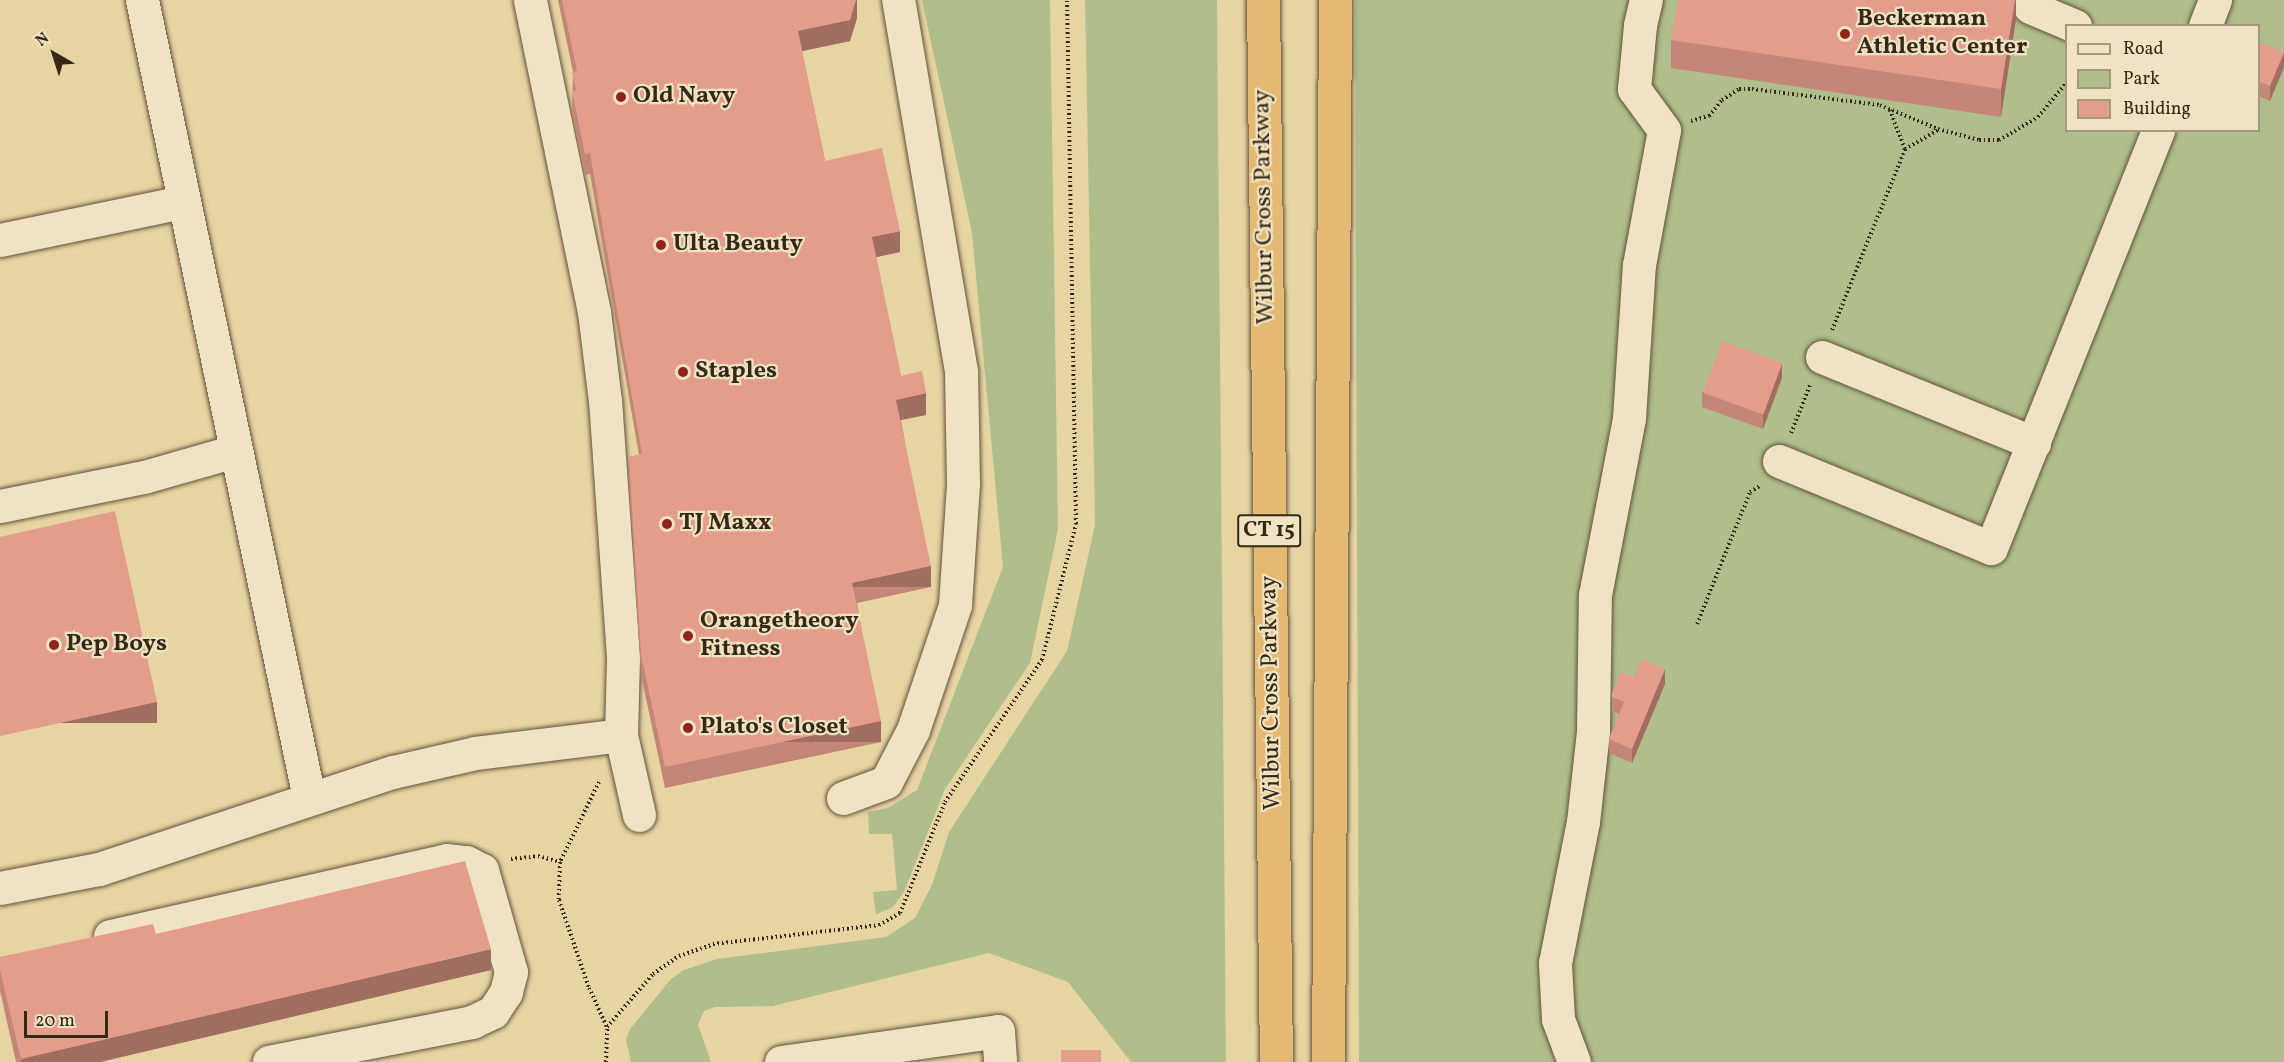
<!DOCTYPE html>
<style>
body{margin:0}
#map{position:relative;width:2284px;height:1062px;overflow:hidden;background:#e7d4a3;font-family:Vollkorn,serif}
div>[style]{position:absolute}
.green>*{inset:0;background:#afbe8a}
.path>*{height:4px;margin-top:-2px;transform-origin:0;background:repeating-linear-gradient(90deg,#362817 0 1.5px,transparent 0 4.5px)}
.roads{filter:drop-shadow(0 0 2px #62533a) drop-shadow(0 0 2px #62533a)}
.minor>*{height:33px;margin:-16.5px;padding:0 16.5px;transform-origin:16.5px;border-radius:16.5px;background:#efe3c3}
.highway>*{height:33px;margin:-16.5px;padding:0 16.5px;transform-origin:16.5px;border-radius:16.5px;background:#e4ba72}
.wall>*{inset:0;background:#c48777}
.shaded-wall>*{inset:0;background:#a06e61;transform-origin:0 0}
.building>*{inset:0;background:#e49d8a;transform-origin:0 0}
.dots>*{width:16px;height:16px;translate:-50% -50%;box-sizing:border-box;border:3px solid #efe3c3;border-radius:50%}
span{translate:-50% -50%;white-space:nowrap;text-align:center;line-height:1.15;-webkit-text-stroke:4.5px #efe3c3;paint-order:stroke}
.shield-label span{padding:2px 4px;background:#efe3c3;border:2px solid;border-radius:4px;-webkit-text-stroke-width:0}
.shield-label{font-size:22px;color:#362817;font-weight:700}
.poi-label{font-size:24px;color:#362817;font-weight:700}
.left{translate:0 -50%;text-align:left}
.street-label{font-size:24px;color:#362817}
.legend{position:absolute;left:2065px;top:24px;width:195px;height:108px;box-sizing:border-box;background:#efe3c3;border:2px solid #a5987e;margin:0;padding:8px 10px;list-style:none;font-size:18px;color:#362817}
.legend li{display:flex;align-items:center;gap:12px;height:30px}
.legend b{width:30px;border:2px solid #a5987e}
.north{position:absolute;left:24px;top:24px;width:60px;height:60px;-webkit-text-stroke:4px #efe3c3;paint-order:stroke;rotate:321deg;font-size:16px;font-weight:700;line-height:24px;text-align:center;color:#362817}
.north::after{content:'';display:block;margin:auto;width:21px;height:27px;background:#362817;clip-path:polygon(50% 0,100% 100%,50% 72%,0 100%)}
.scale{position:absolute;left:24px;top:1011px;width:84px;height:27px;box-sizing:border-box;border:3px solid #362817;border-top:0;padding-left:8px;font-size:18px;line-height:21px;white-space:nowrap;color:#362817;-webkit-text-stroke:4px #efe3c3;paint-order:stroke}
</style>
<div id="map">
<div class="green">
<div style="clip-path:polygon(922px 0,1050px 0,1058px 529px,1030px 663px,945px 789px,904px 892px,892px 908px,876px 914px,873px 892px,897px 890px,892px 834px,869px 834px,868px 812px,888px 808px,917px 790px,1003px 567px,972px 233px)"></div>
<div style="clip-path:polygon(1085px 0,1217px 0,1226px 1062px,1131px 1062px,1068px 982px,989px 953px,773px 1006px,715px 1007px,704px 1011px,698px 1025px,711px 1062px,631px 1062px,626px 1040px,630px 1029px,671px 979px,684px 970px,717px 959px,886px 937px,915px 918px,932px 885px,949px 832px,1067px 651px,1095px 525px)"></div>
<div style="clip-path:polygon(evenodd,1355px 0,2284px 0,2284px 1062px,1359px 1062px,1355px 0,2066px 26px,2258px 26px,2258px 130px,2066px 130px,2066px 26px)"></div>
</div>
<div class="path">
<div style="left:1691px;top:121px;width:19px;rotate:-16deg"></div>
<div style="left:1709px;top:116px;width:21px;rotate:-51deg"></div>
<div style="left:1722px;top:100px;width:20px;rotate:-33deg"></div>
<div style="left:1739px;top:89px;width:13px"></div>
<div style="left:1752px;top:89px;width:129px;rotate:7.1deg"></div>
<div style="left:1880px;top:105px;width:63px;rotate:22.5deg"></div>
<div style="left:1938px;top:129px;width:42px;rotate:15deg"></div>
<div style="left:1979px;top:140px;width:20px"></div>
<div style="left:1999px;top:140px;width:45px;rotate:-30.5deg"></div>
<div style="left:2038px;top:117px;width:44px;rotate:-50.5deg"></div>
<div style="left:1905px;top:149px;width:38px;rotate:-30deg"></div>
<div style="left:1832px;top:330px;width:195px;rotate:-68deg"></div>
<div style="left:1905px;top:149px;width:44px;rotate:-111.3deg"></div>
<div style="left:1791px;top:433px;width:52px;rotate:-68.4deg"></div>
<div style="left:1697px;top:624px;width:142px;rotate:-68.1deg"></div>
<div style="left:1750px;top:492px;width:13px;rotate:-32deg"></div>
<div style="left:599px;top:782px;width:89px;rotate:116deg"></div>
<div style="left:560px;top:862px;width:38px;rotate:92deg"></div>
<div style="left:559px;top:900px;width:93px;rotate:71.2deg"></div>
<div style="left:589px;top:988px;width:43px;rotate:65.2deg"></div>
<div style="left:511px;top:859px;width:27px;rotate:-6deg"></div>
<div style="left:538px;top:856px;width:23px;rotate:15deg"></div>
<div style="left:606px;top:1062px;width:35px;rotate:-88deg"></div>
<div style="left:607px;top:1027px;width:70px;rotate:-49deg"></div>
<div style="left:653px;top:974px;width:32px;rotate:-35deg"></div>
<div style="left:679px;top:956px;width:36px;rotate:-19deg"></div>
<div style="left:713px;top:944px;width:167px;rotate:-6.5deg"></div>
<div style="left:879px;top:925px;width:24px;rotate:-30deg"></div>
<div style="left:900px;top:913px;width:120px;rotate:-67.9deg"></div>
<div style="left:945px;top:802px;width:172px;rotate:-55.7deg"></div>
<div style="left:1042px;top:660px;width:140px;rotate:-76deg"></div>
<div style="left:1076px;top:524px;width:524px;rotate:-90.98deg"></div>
</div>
<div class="roads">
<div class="minor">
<div style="left:142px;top:0;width:815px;rotate:78.18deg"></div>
<div style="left:2030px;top:7px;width:49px;rotate:22.9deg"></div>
<div style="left:2205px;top:26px;width:28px;rotate:-69deg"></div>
<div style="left:0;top:240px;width:186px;rotate:-11.8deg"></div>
<div style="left:1822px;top:357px;width:229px;rotate:22.1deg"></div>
<div style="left:1779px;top:461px;width:229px;rotate:22.3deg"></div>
<div style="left:1991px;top:548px;width:450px;rotate:-68.2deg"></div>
<div style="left:0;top:506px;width:147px;rotate:-11.4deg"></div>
<div style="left:144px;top:477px;width:95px;rotate:-15.9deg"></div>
<div style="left:621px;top:735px;width:82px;rotate:77.3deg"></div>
<div style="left:843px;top:798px;width:46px;rotate:-20.4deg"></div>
<div style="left:886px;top:782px;width:59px;rotate:-62.6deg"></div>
<div style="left:913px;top:730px;width:132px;rotate:-71.4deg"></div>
<div style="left:955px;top:605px;width:122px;rotate:-86.2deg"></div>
<div style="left:963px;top:483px;width:112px;rotate:-91deg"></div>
<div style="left:961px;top:371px;width:376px;rotate:-99.6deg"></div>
<div style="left:0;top:888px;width:101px;rotate:-10.9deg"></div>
<div style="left:99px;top:869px;width:310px;rotate:-18.3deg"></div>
<div style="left:393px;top:772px;width:84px;rotate:-13deg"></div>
<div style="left:475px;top:753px;width:147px;rotate:-7deg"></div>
<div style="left:621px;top:735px;width:78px;rotate:-88.5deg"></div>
<div style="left:623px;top:657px;width:257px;rotate:-94deg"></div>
<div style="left:605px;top:401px;width:90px;rotate:-97deg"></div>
<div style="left:594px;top:312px;width:318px;rotate:-101.6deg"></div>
<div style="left:110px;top:936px;width:344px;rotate:-12.7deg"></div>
<div style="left:446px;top:860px;width:20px;rotate:6deg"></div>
<div style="left:466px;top:862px;width:18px;rotate:27deg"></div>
<div style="left:482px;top:870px;width:106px;rotate:74.1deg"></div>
<div style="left:511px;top:972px;width:21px;rotate:104deg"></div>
<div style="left:506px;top:992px;width:24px;rotate:123deg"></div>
<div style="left:493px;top:1012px;width:23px;rotate:155deg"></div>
<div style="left:472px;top:1022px;width:207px;rotate:168.9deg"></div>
<div style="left:781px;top:1062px;width:219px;rotate:-8.1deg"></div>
<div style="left:998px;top:1031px;width:31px;rotate:86deg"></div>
<div style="left:1574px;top:1062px;width:46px;rotate:-110.4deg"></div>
<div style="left:1558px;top:1019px;width:56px;rotate:-93.1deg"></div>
<div style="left:1555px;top:963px;width:144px;rotate:-78.8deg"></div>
<div style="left:1583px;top:822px;width:92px;rotate:-83.7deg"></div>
<div style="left:1593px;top:731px;width:136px;rotate:-89.2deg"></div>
<div style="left:1595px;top:595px;width:180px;rotate:-79.1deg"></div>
<div style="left:1629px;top:418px;width:153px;rotate:-86.3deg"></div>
<div style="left:1639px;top:265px;width:137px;rotate:-79.5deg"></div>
<div style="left:1664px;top:130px;width:51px;rotate:-126.2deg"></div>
<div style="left:1634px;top:89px;width:64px;rotate:-84.6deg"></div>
<div style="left:1640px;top:25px;width:26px;rotate:-77deg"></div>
</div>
<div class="highway">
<div style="left:1263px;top:0;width:1062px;rotate:89.3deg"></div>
<div style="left:1328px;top:1062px;width:1062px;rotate:-89.62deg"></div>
</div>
</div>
<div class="wall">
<div style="clip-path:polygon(558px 0,857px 0,857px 18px,850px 41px,802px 51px,825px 161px,900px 252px,876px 257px,901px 376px,926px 415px,901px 420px,931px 587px,857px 603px,881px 742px,665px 788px,641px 675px,629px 478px,629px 457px,639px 455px,590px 174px,585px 175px,572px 112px,573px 72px)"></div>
<div style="clip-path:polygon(2016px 0,2016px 19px,2001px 117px,1671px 68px,1671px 40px)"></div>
<div style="clip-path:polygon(2259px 42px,2284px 67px,2270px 101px,2259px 96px)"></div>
<div style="clip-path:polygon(1782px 378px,1763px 429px,1702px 407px,1702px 392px)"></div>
<div style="clip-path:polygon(1634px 677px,1665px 684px,1632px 763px,1609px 753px,1609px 739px,1619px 714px,1612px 711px,1612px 693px)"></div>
<div style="clip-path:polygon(156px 934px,491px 970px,100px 1062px,16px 1062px,0 991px,0 957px)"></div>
</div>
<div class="shaded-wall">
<div style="clip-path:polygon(856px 0,857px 0,857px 18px,850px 41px,798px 52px,798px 31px)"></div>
<div style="clip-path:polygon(2015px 0,2016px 0,2016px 19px,2001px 117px,2001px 89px)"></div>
<div style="clip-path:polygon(2284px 52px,2284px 67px,2270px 101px,2270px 86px)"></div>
<div style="clip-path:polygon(900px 231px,900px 252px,872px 258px,872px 237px)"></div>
<div style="clip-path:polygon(1782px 363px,1782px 378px,1763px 429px,1763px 415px)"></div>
<div style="clip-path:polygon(926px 393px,926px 415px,896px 421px,896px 400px)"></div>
<div style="left:931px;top:566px;width:21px;height:81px;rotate:90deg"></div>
<div style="clip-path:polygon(1665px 669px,1665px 684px,1632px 763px,1632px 749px)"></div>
<div style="left:157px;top:702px;width:21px;height:161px;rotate:90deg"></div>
<div style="left:881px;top:721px;width:21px;height:221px;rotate:90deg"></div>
<div style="clip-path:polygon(491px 949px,491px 970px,100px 1062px,21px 1062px,21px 1059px)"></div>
</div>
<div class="building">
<div style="clip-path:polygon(562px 0,856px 0,850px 20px,798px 31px,825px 161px,882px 148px,900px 231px,872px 237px,901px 376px,922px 371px,926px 393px,896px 400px,931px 566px,852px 583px,881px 721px,665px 767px,641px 654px,629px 457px,642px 454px,590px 153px,585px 154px,572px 91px,576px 90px,572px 72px,577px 71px)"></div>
<div style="clip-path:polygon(1678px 0,2015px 0,2001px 89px,1671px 40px)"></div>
<div style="clip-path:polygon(2259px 42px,2284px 52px,2270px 86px,2259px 82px)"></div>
<div style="left:1722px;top:341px;width:64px;height:55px;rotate:20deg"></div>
<div style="clip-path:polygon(115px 511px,157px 702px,0 736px,0 537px)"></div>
<div style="clip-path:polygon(1642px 659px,1665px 669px,1632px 749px,1609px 739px,1624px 702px,1612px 697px,1612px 693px,1621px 672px,1634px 677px)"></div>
<div style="clip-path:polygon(465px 861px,491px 949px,21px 1059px,0 970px,0 957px,153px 924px,156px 934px)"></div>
<div style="left:1061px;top:1050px;width:40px;height:12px"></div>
</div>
<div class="dots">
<div style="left:1845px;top:34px;background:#8f2418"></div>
<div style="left:621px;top:97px;background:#8f2418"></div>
<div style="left:661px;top:245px;background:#8f2418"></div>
<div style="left:683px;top:372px;background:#8f2418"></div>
<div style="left:667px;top:524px;background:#8f2418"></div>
<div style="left:688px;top:636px;background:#8f2418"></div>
<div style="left:54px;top:645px;background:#8f2418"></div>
<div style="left:688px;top:728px;background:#8f2418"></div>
</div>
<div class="shield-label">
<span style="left:1269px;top:531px">CT 15</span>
</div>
<div class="poi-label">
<span class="left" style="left:1857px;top:34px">Beckerman<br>Athletic Center</span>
<span class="left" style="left:633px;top:97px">Old Navy</span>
<span class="left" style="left:673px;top:245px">Ulta Beauty</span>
<span class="left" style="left:695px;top:372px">Staples</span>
<span class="left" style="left:679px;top:524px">TJ Maxx</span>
<span class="left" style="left:700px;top:636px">Orangetheory<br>Fitness</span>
<span class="left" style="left:66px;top:645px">Pep Boys</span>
<span class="left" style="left:700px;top:728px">Plato's Closet</span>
</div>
<div class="street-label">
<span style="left:1265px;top:207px;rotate:-91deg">Wilbur Cross Parkway</span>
<span style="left:1272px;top:693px;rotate:-91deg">Wilbur Cross Parkway</span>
</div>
<ul class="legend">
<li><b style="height:8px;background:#efe3c3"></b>Road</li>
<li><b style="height:16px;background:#afbe8a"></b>Park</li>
<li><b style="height:16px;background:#e49d8a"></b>Building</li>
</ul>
<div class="north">N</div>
<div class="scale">20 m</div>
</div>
